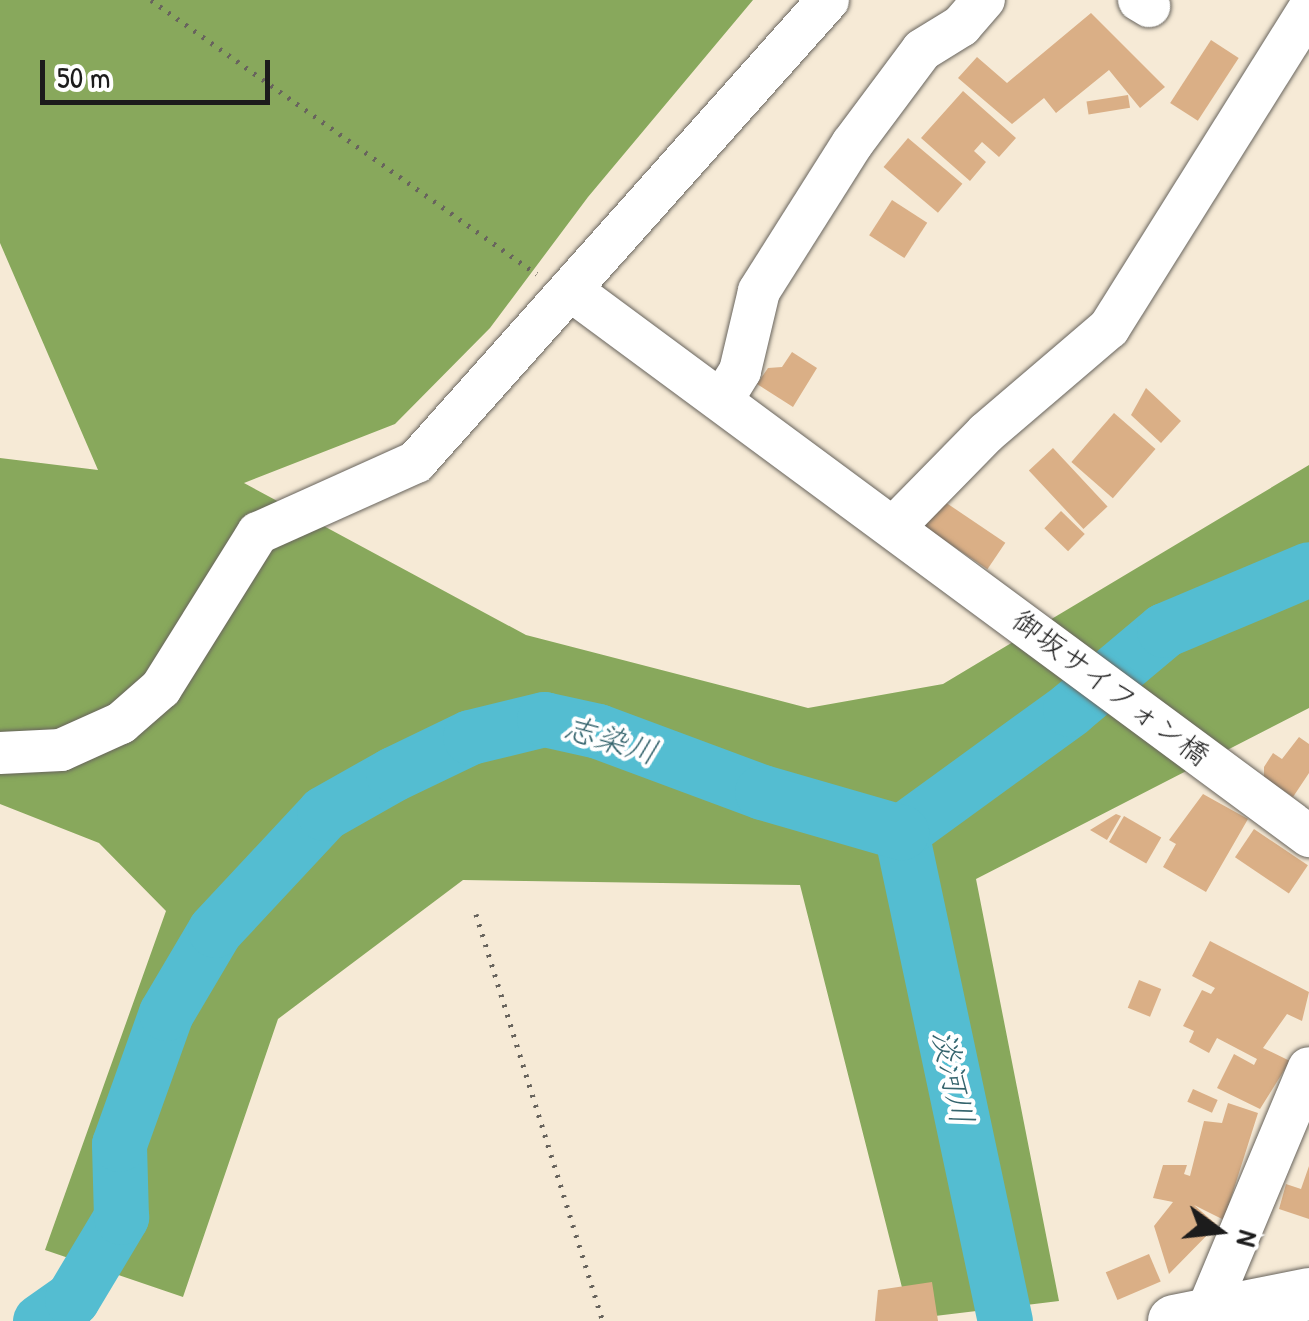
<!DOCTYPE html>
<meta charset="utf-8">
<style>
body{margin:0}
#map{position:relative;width:1309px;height:1321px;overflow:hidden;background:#f6ead6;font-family:"Patrick Hand","Klee One",sans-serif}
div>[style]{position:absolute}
.forest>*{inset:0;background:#88a85c}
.river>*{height:55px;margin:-27.5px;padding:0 27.5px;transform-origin:27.5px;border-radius:27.5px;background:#54bdd1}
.building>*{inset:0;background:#daaf86;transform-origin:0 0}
.path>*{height:5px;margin-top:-2.5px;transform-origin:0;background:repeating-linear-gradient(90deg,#68645d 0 2.5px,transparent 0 10.5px)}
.roads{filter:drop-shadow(0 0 2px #68645d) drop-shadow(0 0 2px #68645d)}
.minor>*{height:42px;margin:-21px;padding:0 21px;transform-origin:21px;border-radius:21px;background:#fff}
.major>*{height:52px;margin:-26px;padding:0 26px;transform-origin:26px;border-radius:26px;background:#fff}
span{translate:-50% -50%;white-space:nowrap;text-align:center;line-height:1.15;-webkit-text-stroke:8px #fff;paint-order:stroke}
.street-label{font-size:30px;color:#1c1c1c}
.water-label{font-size:32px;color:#35646d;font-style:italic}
.north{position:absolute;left:1169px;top:1181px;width:100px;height:100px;-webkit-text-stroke:8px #fff;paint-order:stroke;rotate:105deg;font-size:28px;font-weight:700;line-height:40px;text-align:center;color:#1c1c1c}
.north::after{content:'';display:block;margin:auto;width:35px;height:45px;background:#1c1c1c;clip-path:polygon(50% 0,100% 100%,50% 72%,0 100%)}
.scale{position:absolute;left:40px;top:60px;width:230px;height:45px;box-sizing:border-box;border:5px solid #1c1c1c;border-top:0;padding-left:12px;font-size:30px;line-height:35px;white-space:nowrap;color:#1c1c1c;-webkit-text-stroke:8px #fff;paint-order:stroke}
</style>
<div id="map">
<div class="forest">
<div style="clip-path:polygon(0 0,753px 0,588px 197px,490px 328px,395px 424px,244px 483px,526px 635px,808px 708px,943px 684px,1309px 465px,1309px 708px,976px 879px,1059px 1301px,910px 1319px,800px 885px,463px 880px,278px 1019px,183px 1297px,45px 1250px,166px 911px,99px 843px,0 804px,0 458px,98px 470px,0 243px)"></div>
</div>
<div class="river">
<div style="left:901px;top:832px;width:500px;rotate:78deg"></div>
<div style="left:901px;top:832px;width:209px;rotate:-36deg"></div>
<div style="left:1070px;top:709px;width:123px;rotate:-40deg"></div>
<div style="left:1164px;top:630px;width:157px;rotate:-22.8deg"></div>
<div style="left:40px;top:1321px;width:39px;rotate:-35deg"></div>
<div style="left:72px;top:1299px;width:96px;rotate:-59.1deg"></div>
<div style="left:121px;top:1217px;width:73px;rotate:-91.6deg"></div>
<div style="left:119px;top:1144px;width:139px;rotate:-70.3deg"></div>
<div style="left:166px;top:1013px;width:96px;rotate:-59.4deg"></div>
<div style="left:215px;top:930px;width:160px;rotate:-47deg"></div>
<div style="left:324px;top:813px;width:79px;rotate:-29.5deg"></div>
<div style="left:393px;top:774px;width:85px;rotate:-25.7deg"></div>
<div style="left:470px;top:737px;width:76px;rotate:-13.7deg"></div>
<div style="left:544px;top:719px;width:55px;rotate:12.5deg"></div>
<div style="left:598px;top:731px;width:175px;rotate:20.4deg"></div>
<div style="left:762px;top:792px;width:145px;rotate:16.1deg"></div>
</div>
<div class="building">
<div style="clip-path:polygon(1091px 13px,1165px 87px,1140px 108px,1109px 70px,1056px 113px,1044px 98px,1012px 124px,958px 78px,977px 57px,1007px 83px)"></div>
<div style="left:1211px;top:40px;width:33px;height:75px;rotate:33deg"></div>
<div style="clip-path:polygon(963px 91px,1016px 138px,999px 157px,982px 142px,974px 151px,986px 162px,970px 181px,921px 138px)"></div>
<div style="left:1128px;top:95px;width:13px;height:42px;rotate:81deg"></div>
<div style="left:908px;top:138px;width:71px;height:38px;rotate:40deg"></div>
<div style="left:892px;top:200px;width:42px;height:42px;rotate:33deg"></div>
<div style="clip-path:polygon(792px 352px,817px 368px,793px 407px,757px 384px,768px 368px,782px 367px)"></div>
<div style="clip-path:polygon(1146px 388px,1181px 421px,1161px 443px,1131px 415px)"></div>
<div style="left:1114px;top:413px;width:55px;height:65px;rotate:41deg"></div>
<div style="left:1053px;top:448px;width:80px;height:33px;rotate:47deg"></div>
<div style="left:939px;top:498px;width:80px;height:32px;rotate:34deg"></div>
<div style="left:1061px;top:511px;width:33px;height:24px;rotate:44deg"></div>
<div style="clip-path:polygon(1299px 737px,1309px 744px,1309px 773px,1293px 797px,1264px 777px,1264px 767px,1273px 753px,1282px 759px)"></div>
<div style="clip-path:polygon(1203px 794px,1248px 819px,1206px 892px,1163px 867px,1176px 844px,1169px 840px)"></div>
<div style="clip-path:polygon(1116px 814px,1121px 816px,1107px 840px,1090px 830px)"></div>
<div style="left:1124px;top:816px;width:43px;height:30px;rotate:30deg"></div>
<div style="left:1254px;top:829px;width:65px;height:34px;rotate:34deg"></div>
<div style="clip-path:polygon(1210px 941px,1309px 992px,1302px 1021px,1287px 1014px,1263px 1048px,1290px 1061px,1260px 1109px,1217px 1088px,1234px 1054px,1254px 1065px,1257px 1059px,1217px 1038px,1209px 1053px,1189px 1042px,1194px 1031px,1183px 1026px,1202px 990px,1211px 994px,1215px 988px,1192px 976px)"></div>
<div style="left:1139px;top:980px;width:24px;height:30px;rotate:22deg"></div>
<div style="left:1193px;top:1089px;width:27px;height:14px;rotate:24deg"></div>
<div style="clip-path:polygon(1228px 1103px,1258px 1113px,1224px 1220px,1194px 1205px,1217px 1225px,1169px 1274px,1154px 1226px,1173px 1202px,1153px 1198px,1163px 1165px,1187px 1165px,1184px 1174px,1190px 1176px,1204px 1121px,1222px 1123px)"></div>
<div style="clip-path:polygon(1309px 1166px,1309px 1219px,1279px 1209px,1286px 1184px,1301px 1189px)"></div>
<div style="left:1149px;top:1254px;width:30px;height:47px;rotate:67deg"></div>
<div style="clip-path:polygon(932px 1282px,938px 1321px,875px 1321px,878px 1290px)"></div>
</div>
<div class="path">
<div style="left:151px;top:0;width:473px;rotate:35.4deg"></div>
<div style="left:476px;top:914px;width:426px;rotate:72.7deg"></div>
</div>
<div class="roads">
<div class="minor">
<div style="left:1139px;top:0;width:12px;rotate:31deg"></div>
<div style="left:572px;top:291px;width:917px;rotate:36.48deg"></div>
<div style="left:722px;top:400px;width:34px;rotate:-58deg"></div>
<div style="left:740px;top:371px;width:82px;rotate:-76.6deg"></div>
<div style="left:759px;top:291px;width:174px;rotate:-57.7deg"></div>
<div style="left:852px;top:144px;width:117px;rotate:-53.3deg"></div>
<div style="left:922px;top:50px;width:46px;rotate:-31.6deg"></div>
<div style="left:961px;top:26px;width:35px;rotate:-49deg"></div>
<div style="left:895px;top:526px;width:130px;rotate:-45.6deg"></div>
<div style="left:986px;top:433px;width:162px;rotate:-40.5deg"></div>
<div style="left:1109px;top:328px;width:377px;rotate:-57.9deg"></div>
<div style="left:0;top:753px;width:61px;rotate:-2.8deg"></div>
<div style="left:61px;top:750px;width:66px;rotate:-24.2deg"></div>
<div style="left:121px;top:723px;width:53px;rotate:-41.2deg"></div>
<div style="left:161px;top:688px;width:183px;rotate:-58deg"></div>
<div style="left:258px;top:533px;width:173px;rotate:-24.2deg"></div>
<div style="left:416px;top:462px;width:619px;rotate:-48.27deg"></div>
<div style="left:1203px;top:1321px;width:274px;rotate:-67.3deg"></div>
</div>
<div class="major">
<div style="left:1174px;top:1321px;width:138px;rotate:-11.3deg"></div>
</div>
</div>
<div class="street-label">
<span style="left:1111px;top:687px;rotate:37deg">御坂サイフォン橋</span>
</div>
<div class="water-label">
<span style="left:611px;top:740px;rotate:17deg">志染川</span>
<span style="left:953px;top:1077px;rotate:78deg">淡河川</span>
</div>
<div class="north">N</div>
<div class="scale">50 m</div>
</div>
